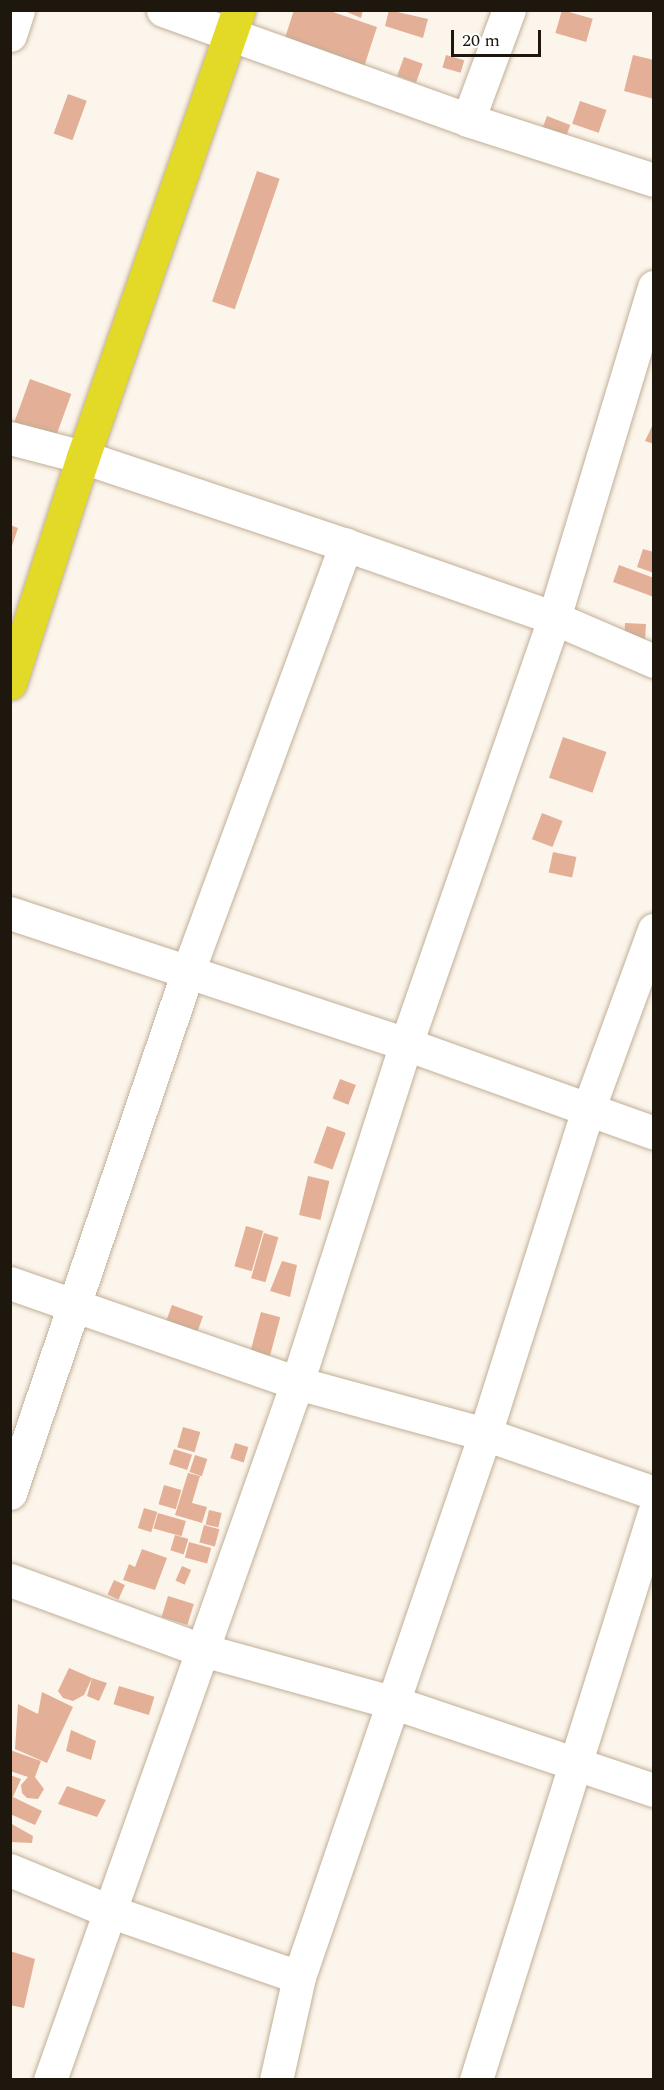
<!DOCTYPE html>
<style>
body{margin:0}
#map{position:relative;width:664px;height:2090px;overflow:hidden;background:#fcf5eb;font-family:Spectral,serif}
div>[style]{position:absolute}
.building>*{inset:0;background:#e3b097;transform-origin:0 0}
.roads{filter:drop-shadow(0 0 2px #c0af97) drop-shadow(0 0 2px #c0af97)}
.minor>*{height:33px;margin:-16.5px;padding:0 16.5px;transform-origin:16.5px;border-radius:16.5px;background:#fff}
.highway>*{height:33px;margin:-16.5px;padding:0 16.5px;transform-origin:16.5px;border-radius:16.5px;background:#e2da26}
span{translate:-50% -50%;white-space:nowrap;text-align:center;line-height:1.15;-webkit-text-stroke:6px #fff;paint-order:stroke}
.frame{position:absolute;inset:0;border:12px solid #1d170e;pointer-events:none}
.scale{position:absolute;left:451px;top:30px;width:90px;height:27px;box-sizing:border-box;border:3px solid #1d170e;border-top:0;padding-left:8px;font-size:18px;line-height:21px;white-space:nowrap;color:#1d170e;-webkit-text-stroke:4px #fff;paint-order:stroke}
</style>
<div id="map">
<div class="building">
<div style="clip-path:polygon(294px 10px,327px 10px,377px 27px,363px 70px,283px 44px)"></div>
<div style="clip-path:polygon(342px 10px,363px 10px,361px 18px)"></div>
<div style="clip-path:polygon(389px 10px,428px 19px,423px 38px,385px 26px)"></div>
<div style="left:562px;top:10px;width:32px;height:24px;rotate:16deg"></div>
<div style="left:446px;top:55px;width:19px;height:13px;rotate:16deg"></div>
<div style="clip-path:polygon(633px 55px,654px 60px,654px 99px,624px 91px)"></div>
<div style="left:404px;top:57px;width:20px;height:20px;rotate:20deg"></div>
<div style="left:68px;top:94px;width:20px;height:42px;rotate:20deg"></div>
<div style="left:580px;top:101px;width:28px;height:24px;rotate:19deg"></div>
<div style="left:547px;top:116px;width:25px;height:12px;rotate:21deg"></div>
<div style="left:257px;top:171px;width:24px;height:138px;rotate:19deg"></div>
<div style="left:30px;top:379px;width:44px;height:51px;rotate:20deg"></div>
<div style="clip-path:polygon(654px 422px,654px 444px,645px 441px)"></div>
<div style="clip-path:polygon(10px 525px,18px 528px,11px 549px,10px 549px)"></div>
<div style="clip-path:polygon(643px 549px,654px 552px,654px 573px,637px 567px)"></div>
<div style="clip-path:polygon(619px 565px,654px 578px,654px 597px,613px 582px)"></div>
<div style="left:625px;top:623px;width:21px;height:15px;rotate:3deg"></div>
<div style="left:563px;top:737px;width:46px;height:43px;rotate:19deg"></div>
<div style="left:542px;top:813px;width:22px;height:28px;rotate:21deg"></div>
<div style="left:553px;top:852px;width:24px;height:21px;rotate:12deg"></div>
<div style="left:340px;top:1079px;width:17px;height:21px;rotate:21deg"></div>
<div style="left:327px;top:1126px;width:20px;height:39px;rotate:20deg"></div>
<div style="left:308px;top:1176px;width:22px;height:40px;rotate:13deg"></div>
<div style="left:246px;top:1226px;width:18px;height:42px;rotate:16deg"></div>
<div style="left:264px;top:1233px;width:15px;height:47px;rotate:16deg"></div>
<div style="clip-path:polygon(282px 1261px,297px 1265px,290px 1297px,270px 1291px)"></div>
<div style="left:172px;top:1305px;width:33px;height:20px;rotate:20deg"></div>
<div style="left:261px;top:1312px;width:20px;height:42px;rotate:15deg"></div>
<div style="left:183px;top:1427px;width:18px;height:21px;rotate:16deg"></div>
<div style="left:235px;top:1443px;width:14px;height:16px;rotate:17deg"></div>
<div style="left:174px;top:1449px;width:19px;height:16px;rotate:18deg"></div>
<div style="left:195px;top:1455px;width:13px;height:18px;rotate:18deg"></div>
<div style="clip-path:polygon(188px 1473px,200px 1476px,192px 1503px,207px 1507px,202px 1523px,175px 1515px)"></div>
<div style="left:164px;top:1485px;width:18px;height:20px;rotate:16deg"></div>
<div style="left:144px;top:1508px;width:14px;height:21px;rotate:17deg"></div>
<div style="left:209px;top:1510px;width:13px;height:15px;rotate:13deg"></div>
<div style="left:158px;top:1513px;width:29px;height:16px;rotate:16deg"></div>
<div style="left:204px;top:1525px;width:16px;height:18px;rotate:15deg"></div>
<div style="left:175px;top:1535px;width:14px;height:16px;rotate:17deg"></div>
<div style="left:189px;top:1542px;width:23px;height:16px;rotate:15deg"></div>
<div style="clip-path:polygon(142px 1549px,167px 1558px,155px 1590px,123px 1580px,129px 1564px,135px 1567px)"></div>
<div style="left:182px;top:1566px;width:10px;height:16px;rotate:24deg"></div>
<div style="left:114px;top:1580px;width:12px;height:16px;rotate:24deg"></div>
<div style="left:168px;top:1596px;width:27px;height:22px;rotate:17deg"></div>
<div style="clip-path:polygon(69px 1668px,92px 1678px,84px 1695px,73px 1701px,63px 1698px,58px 1691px)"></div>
<div style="clip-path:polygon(92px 1678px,107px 1683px,99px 1701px,87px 1696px)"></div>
<div style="left:119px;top:1686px;width:37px;height:19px;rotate:17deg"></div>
<div style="clip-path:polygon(42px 1692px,73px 1707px,47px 1763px,15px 1749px,18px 1704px,38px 1714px)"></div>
<div style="clip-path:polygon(71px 1730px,96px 1741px,91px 1760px,66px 1751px)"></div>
<div style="clip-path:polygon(10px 1750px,41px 1761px,35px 1777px,44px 1789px,38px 1799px,27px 1798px,22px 1793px,21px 1785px,28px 1777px,10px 1771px)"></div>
<div style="clip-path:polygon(10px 1775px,21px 1779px,13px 1797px,42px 1811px,35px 1825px,10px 1814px)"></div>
<div style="clip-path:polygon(67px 1786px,106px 1800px,97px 1817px,58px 1804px)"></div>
<div style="clip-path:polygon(10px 1823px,33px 1836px,32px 1843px,10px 1842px)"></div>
<div style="clip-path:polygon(10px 1951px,35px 1959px,24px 2008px,10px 2005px)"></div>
</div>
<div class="roads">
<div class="minor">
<div style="left:163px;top:10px;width:324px;rotate:19.8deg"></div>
<div style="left:468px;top:120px;width:195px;rotate:17.9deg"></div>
<div style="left:10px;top:35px;width:26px;rotate:-72deg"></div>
<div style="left:468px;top:120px;width:117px;rotate:-69.6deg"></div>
<div style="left:10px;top:438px;width:75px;rotate:14.6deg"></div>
<div style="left:83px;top:457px;width:277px;rotate:18.5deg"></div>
<div style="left:346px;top:545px;width:220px;rotate:19.3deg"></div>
<div style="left:554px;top:618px;width:109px;rotate:23.3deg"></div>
<div style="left:10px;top:913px;width:417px;rotate:18.3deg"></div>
<div style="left:406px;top:1044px;width:263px;rotate:19.7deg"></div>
<div style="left:10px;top:1283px;width:304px;rotate:19.2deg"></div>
<div style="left:297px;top:1383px;width:195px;rotate:15.2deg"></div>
<div style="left:485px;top:1434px;width:179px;rotate:19.2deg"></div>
<div style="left:10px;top:1493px;width:548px;rotate:-71.17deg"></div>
<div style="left:187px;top:974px;width:458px;rotate:-69.7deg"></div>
<div style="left:10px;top:1580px;width:201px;rotate:20.1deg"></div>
<div style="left:199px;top:1649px;width:203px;rotate:15.4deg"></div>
<div style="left:395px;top:1703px;width:273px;rotate:18.6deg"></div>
<div style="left:10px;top:1870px;width:107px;rotate:22.5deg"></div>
<div style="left:109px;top:1911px;width:201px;rotate:19.2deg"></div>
<div style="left:50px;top:2080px;width:739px;rotate:-70.49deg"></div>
<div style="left:297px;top:1383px;width:356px;rotate:-72.2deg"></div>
<div style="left:406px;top:1044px;width:451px;rotate:-70.8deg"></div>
<div style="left:554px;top:618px;width:346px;rotate:-73.2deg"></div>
<div style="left:276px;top:2080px;width:106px;rotate:-77.4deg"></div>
<div style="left:299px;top:1977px;width:574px;rotate:-71.09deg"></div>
<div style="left:485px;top:1434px;width:340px;rotate:-72.4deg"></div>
<div style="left:588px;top:1110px;width:192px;rotate:-69.9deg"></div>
<div style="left:476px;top:2080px;width:594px;rotate:-72.57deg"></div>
</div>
<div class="highway">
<div style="left:10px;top:683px;width:237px;rotate:-72.1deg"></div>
<div style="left:83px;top:457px;width:473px;rotate:-70.8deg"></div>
</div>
</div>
<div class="frame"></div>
<div class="scale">20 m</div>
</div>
